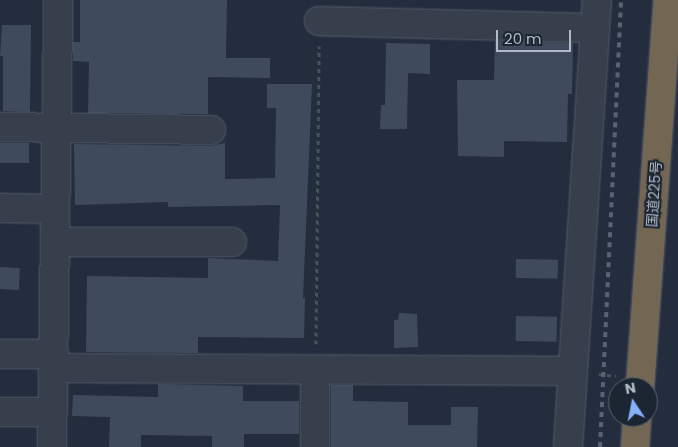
<!DOCTYPE html>
<meta charset="utf-8">
<style>
body{margin:0}
#map{position:relative;width:678px;height:447px;overflow:hidden;background:#232d3d;font-family:Poppins,"Noto Sans JP",sans-serif}
div>[style]{position:absolute}
.building>*{inset:0;background:#3f4b5c;transform-origin:0 0}
.path>*{height:3px;margin-top:-1.5px;transform-origin:0;background:repeating-linear-gradient(90deg,#405658 0 4px,transparent 0 8px)}
.roads{filter:drop-shadow(0 0 1px #555d6b) drop-shadow(0 0 1px #555d6b)}
.street>*{height:28px;margin:-14px;padding:0 14px;transform-origin:14px;border-radius:14px;background:#373f4d}
.highway>*{height:28px;margin:-14px;padding:0 14px;transform-origin:14px;border-radius:14px;background:#736754}
.rail>*{height:4px;margin-top:-2px;transform-origin:0;background:repeating-linear-gradient(90deg,#596374 0 5px,transparent 0 10px)}
span{translate:-50% -50%;white-space:nowrap;text-align:center;line-height:1.15;-webkit-text-stroke:4.5px #1c2532;paint-order:stroke}
.street-label{font-size:14px;color:#b2bac8}
.north{position:absolute;left:608px;top:377px;width:50px;height:50px;box-sizing:border-box;background:#1c2532;border:1px solid #58616e;border-radius:50%;rotate:349deg;font-size:14px;font-weight:700;line-height:20px;text-align:center;color:#b2bac8}
.north::after{content:'';display:block;margin:auto;width:18px;height:22px;background:#86b1f9;clip-path:polygon(50% 0,100% 100%,50% 72%,0 100%)}
.scale{position:absolute;left:496px;top:30px;width:75px;height:22px;box-sizing:border-box;border:2px solid #b2bac8;border-top:0;padding-left:6px;font-size:15px;line-height:18px;white-space:nowrap;color:#b2bac8;-webkit-text-stroke:4px #1c2532;paint-order:stroke}
</style>
<div id="map">
<div class="building">
<div style="clip-path:polygon(80px 0,227px 0,226px 58px,270px 58px,270px 78px,208px 77px,208px 114px,88px 113px,89px 62px,73px 61px,73px 42px,80px 42px)"></div>
<div style="clip-path:polygon(2px 25px,31px 25px,30px 112px,3px 111px,3px 56px,0 56px)"></div>
<div style="clip-path:polygon(495px 41px,573px 43px,572px 94px,568px 94px,567px 142px,504px 141px,504px 157px,458px 156px,457px 80px,494px 80px)"></div>
<div style="clip-path:polygon(386px 43px,430px 44px,430px 74px,408px 73px,407px 129px,380px 129px,381px 105px,385px 105px)"></div>
<div style="clip-path:polygon(267px 84px,312px 84px,303px 298px,305px 298px,304px 338px,198px 337px,198px 353px,86px 352px,87px 276px,208px 278px,208px 258px,278px 261px,280px 205px,168px 207px,168px 202px,75px 205px,74px 144px,211px 146px,225px 143px,225px 179px,275px 178px,276px 108px,267px 108px)"></div>
<div style="left:0;top:143px;width:29px;height:20px"></div>
<div style="left:516px;top:259px;width:42px;height:19px;rotate:1deg"></div>
<div style="left:0;top:267px;width:20px;height:22px;rotate:3deg"></div>
<div style="clip-path:polygon(399px 313px,417px 314px,418px 347px,394px 348px,394px 320px,398px 320px)"></div>
<div style="left:516px;top:316px;width:41px;height:25px;rotate:1deg"></div>
<div style="clip-path:polygon(158px 384px,243px 386px,243px 401px,299px 401px,299px 434px,244px 434px,244px 447px,212px 447px,212px 436px,141px 435px,141px 447px,109px 447px,110px 417px,72px 416px,73px 395px,158px 397px)"></div>
<div style="clip-path:polygon(331px 385px,353px 385px,353px 401px,408px 402px,408px 425px,451px 425px,451px 407px,478px 407px,477px 447px,331px 447px)"></div>
</div>
<div class="path">
<div style="left:316px;top:344px;width:298px;rotate:-89.4deg"></div>
<div style="left:599px;top:374px;width:17px;rotate:7deg"></div>
</div>
<div class="roads">
<div class="street">
<div style="left:319px;top:21px;width:276px;rotate:1.5deg"></div>
<div style="left:0;top:127px;width:211px;rotate:0.8deg"></div>
<div style="left:0;top:208px;width:55px;rotate:1deg"></div>
<div style="left:55px;top:242px;width:177px"></div>
<div style="left:0;top:354px;width:54px"></div>
<div style="left:54px;top:368px;width:517px;rotate:0.33deg"></div>
<div style="left:0;top:412px;width:53px"></div>
<div style="left:52px;top:447px;width:447px;rotate:-89.2deg"></div>
<div style="left:315px;top:447px;width:77px;rotate:-90deg"></div>
<div style="left:568px;top:447px;width:448px;rotate:-86.3deg"></div>
</div>
<div class="highway">
<div style="left:640px;top:387px;width:388px;rotate:-85.9deg"></div>
<div style="left:635px;top:447px;width:30px;rotate:-86deg"></div>
</div>
</div>
<div class="rail">
<div style="left:600px;top:447px;width:447px;rotate:-87.3deg"></div>
</div>
<div class="street-label">
<span style="left:654px;top:194px;rotate:-86deg">国道225号</span>
</div>
<div class="north">N</div>
<div class="scale">20 m</div>
</div>
